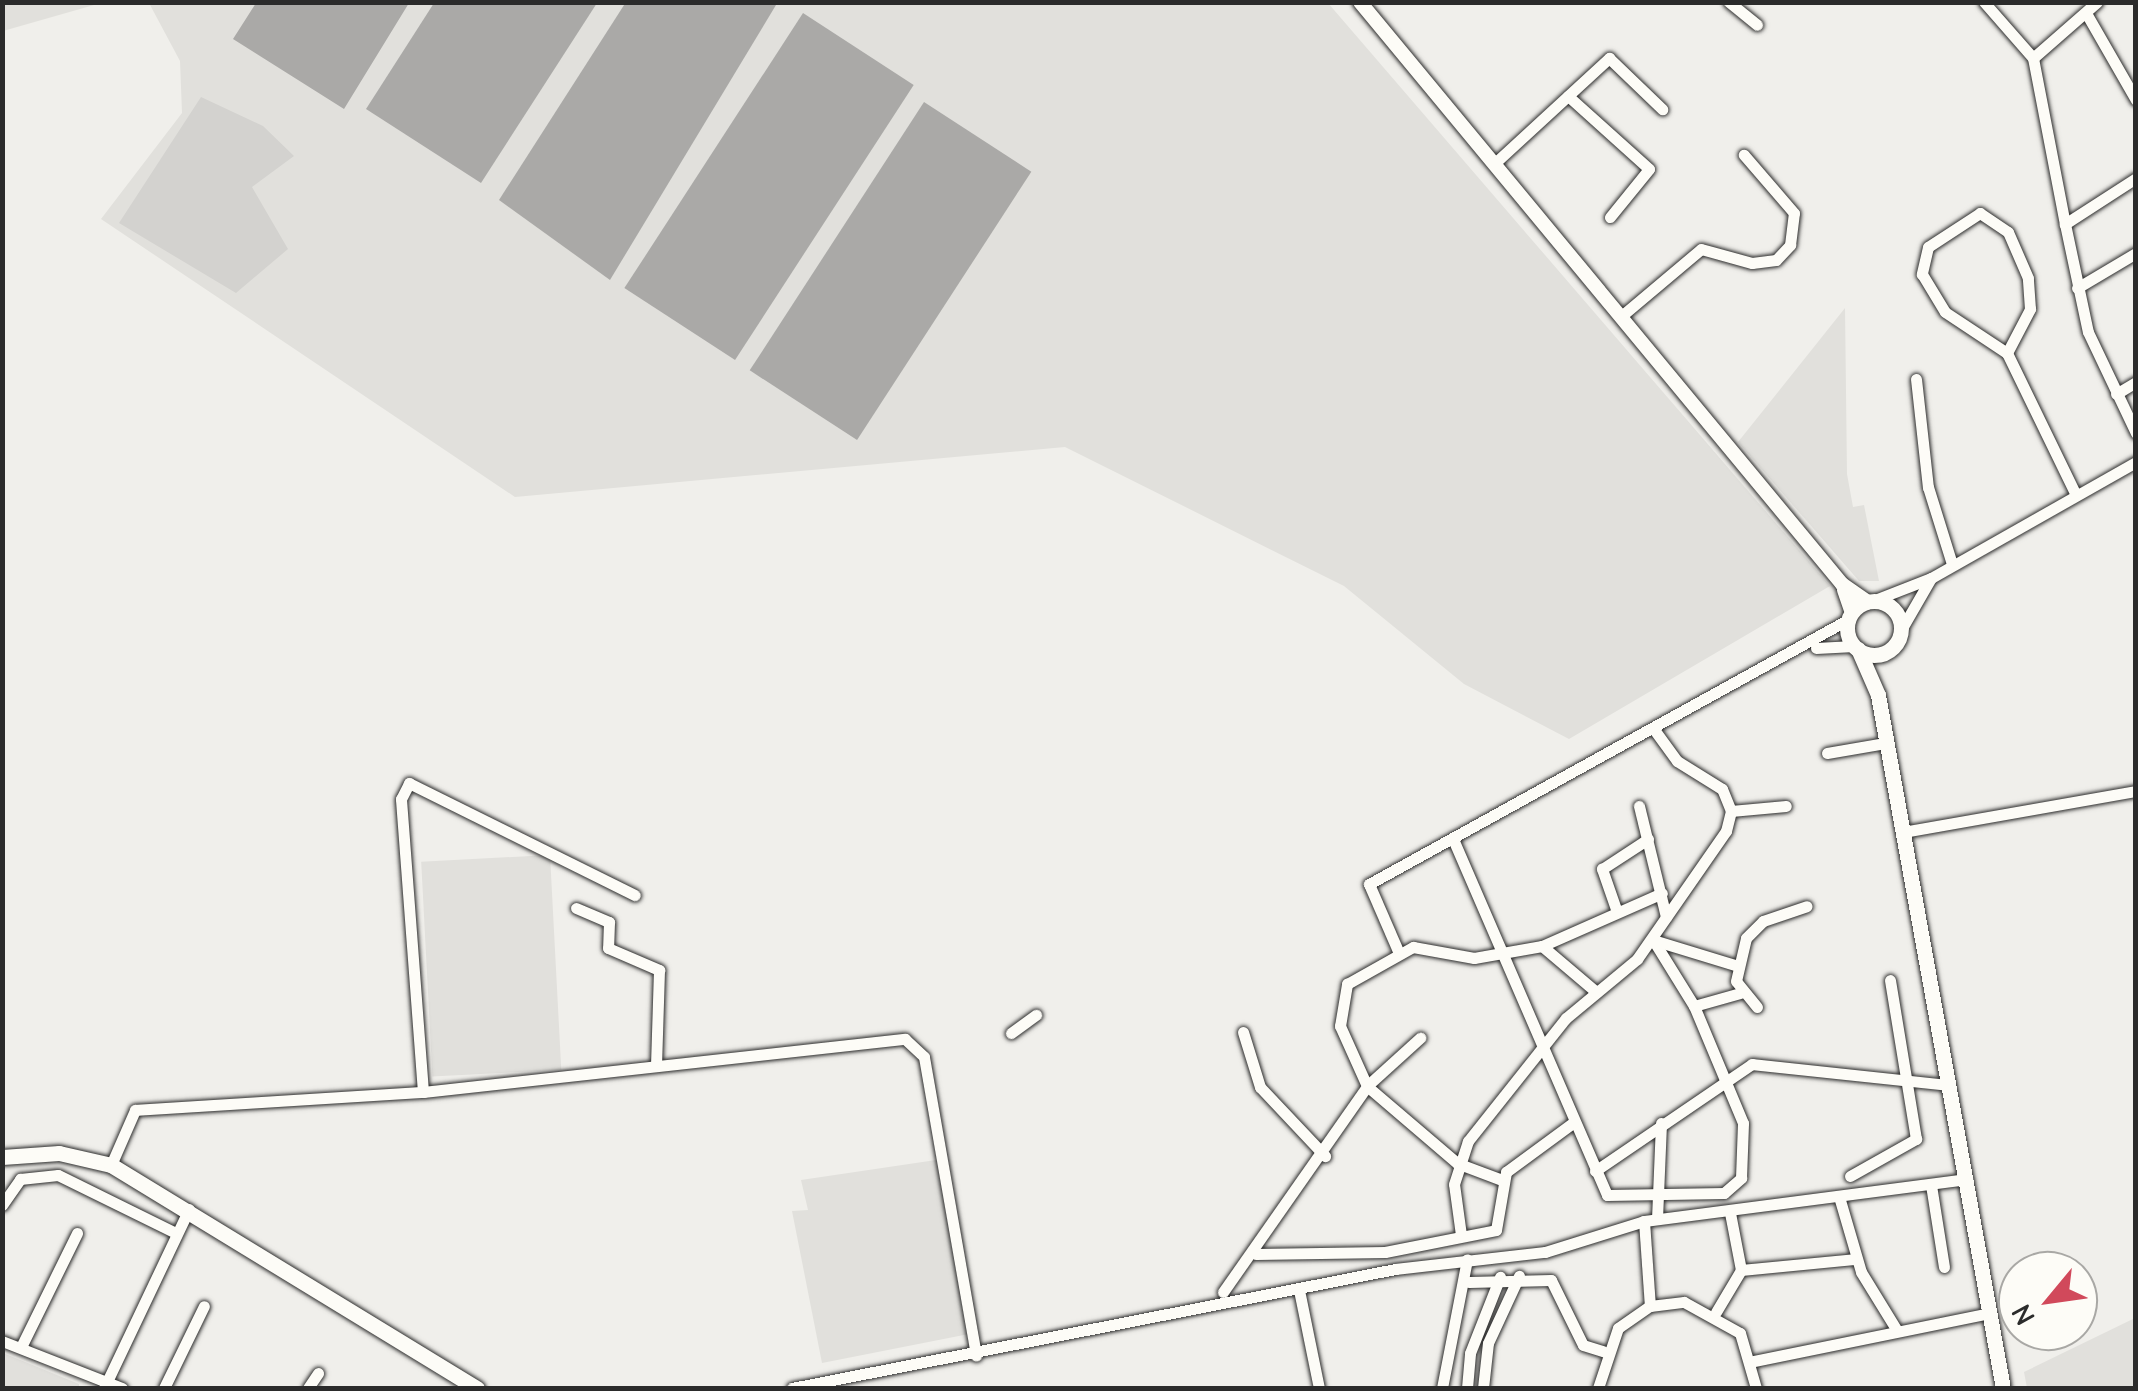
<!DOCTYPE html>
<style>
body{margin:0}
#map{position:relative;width:2138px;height:1391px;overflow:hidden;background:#f0efeb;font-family:"Comic Neue",sans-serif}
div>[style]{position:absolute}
.built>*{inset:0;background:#e1e0dc;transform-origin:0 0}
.green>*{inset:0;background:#d3d2cf}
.water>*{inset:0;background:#aaa9a7;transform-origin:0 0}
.roads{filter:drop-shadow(0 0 2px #2b2b2b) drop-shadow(0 0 2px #2b2b2b)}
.minor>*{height:11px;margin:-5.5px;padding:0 5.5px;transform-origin:5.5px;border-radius:5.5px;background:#fdfcf7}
.tertiary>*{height:14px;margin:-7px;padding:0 7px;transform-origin:7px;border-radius:7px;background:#fdfcf7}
.secondary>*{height:15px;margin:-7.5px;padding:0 7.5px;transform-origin:7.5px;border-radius:7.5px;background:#fdfcf7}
.secondary>.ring{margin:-7.5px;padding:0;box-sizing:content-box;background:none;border:15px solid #fdfcf7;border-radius:50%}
span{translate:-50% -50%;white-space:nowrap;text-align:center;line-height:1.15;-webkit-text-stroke:8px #fdfcf7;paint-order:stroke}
.frame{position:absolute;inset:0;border:5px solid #2b2b2b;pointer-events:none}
.north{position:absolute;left:1998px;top:1251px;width:100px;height:100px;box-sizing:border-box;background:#fdfcf7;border:2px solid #a9a8a5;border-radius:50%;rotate:241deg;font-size:28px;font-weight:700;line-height:40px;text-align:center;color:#2b2b2b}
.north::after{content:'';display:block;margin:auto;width:35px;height:45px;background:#d1495b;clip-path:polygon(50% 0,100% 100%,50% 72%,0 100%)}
</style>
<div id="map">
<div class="built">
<div style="clip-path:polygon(3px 3px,101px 3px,3px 31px)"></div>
<div style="clip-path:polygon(149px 3px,1328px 3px,1830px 586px,1569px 739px,1464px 684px,1344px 586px,1065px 447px,515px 497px,101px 219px,182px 113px,180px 61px)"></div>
<div style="clip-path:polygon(1845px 308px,1847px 474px,1853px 507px,1864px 505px,1879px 581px,1859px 581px,1738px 442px)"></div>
<div style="left:550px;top:855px;width:215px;height:129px;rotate:87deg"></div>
<div style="clip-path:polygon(936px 1160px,974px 1333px,822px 1363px,792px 1211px,808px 1210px,801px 1180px)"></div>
<div style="clip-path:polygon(2135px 1318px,2135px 1388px,2027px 1388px,2024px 1372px)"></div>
<div style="clip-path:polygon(3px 1353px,79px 1384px,79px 1388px,3px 1388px)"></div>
</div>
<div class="green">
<div style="clip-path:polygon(201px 97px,263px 126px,294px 156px,252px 187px,288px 249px,236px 293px,119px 223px)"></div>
</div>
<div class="water">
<div style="clip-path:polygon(626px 2px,776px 5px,610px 280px,499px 200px)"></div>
<div style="clip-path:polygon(256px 3px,256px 2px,409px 3px,344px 109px,233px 39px)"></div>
<div style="clip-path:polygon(434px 3px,597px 3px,481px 183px,366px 109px)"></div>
<div style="left:803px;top:13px;width:132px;height:328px;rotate:33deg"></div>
<div style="left:924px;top:102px;width:128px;height:320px;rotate:33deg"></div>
</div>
<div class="roads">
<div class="minor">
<div style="left:1729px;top:2px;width:36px;rotate:39deg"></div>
<div style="left:1984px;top:2px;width:74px;rotate:48.8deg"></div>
<div style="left:2033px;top:58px;width:169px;rotate:79.1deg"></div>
<div style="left:2086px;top:13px;width:100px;rotate:60.1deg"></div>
<div style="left:2033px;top:58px;width:85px;rotate:-41.2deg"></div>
<div style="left:1568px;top:96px;width:109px;rotate:42deg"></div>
<div style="left:1649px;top:169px;width:62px;rotate:129.1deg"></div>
<div style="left:1496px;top:162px;width:154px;rotate:-42.6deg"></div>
<div style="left:1609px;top:58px;width:74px;rotate:43.9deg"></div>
<div style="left:2136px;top:178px;width:85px;rotate:147.1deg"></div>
<div style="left:2065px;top:224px;width:110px;rotate:78deg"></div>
<div style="left:2088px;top:332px;width:112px;rotate:64.6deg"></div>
<div style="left:2077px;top:288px;width:69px;rotate:-30.7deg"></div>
<div style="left:1625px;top:313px;width:99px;rotate:-40.1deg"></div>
<div style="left:1701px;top:249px;width:53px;rotate:15.4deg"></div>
<div style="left:1752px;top:263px;width:24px;rotate:-7deg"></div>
<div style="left:1776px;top:260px;width:21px;rotate:-47deg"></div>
<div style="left:1790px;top:245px;width:32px;rotate:-83deg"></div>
<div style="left:1794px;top:213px;width:77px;rotate:-130.8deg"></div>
<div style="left:2007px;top:353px;width:50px;rotate:-62.4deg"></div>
<div style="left:2030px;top:309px;width:31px;rotate:-94deg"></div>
<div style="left:2028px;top:278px;width:50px;rotate:-113.5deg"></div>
<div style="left:2008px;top:232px;width:34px;rotate:-146deg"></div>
<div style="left:1980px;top:213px;width:62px;rotate:146.8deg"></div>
<div style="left:1928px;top:247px;width:28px;rotate:103deg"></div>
<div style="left:1922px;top:274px;width:44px;rotate:58.8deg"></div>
<div style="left:1945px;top:312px;width:74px;rotate:33.5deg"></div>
<div style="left:2007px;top:353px;width:158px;rotate:64.1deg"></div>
<div style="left:1916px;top:379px;width:109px;rotate:83.7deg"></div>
<div style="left:1928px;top:487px;width:81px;rotate:72.7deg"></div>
<div style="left:2116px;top:394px;width:23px;rotate:-31deg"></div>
<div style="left:1872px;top:601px;width:63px;rotate:-21.3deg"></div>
<div style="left:1901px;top:630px;width:60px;rotate:-60deg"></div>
<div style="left:1931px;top:578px;width:236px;rotate:-29.5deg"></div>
<div style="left:1816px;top:648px;width:38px;rotate:-3deg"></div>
<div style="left:1827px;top:753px;width:59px;rotate:-9.8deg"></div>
<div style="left:1639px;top:806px;width:114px;rotate:76.3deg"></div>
<div style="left:1731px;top:811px;width:55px;rotate:-5.2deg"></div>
<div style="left:1903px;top:832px;width:237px;rotate:-10deg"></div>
<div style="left:1453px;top:839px;width:388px;rotate:66.6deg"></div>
<div style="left:1607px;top:1195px;width:117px;rotate:-1deg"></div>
<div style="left:1724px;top:1193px;width:23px;rotate:-41deg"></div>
<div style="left:1741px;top:1178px;width:55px;rotate:-87.9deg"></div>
<div style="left:1743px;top:1123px;width:127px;rotate:-112.7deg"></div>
<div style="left:1694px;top:1006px;width:78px;rotate:-121.8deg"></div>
<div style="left:576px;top:908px;width:36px;rotate:23deg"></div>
<div style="left:609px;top:922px;width:26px;rotate:92deg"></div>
<div style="left:608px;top:948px;width:56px;rotate:23.3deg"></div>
<div style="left:659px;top:970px;width:95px;rotate:91.8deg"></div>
<div style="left:1617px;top:912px;width:46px;rotate:-109.2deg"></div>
<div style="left:1602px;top:869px;width:55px;rotate:-33.1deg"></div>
<div style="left:1653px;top:940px;width:89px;rotate:17deg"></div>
<div style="left:1542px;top:946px;width:70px;rotate:40.3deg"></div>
<div style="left:1398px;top:951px;width:73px;rotate:-113.4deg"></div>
<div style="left:1369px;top:884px;width:548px;rotate:-28.9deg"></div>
<div style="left:1694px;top:1006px;width:48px;rotate:-15.8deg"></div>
<div style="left:1757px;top:1007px;width:33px;rotate:-129deg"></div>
<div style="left:1736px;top:981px;width:44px;rotate:-76.9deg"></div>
<div style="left:1746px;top:938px;width:24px;rotate:-45deg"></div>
<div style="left:1763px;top:921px;width:46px;rotate:-18.8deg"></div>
<div style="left:1243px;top:1032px;width:58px;rotate:72.8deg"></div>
<div style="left:1260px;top:1087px;width:95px;rotate:46.7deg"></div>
<div style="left:1011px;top:1033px;width:31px;rotate:-36deg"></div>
<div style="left:423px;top:1092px;width:294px;rotate:-94.3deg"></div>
<div style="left:401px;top:799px;width:18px;rotate:-63deg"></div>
<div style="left:409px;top:783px;width:252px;rotate:26.4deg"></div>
<div style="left:111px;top:1165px;width:60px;rotate:-66.4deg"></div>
<div style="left:135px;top:1110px;width:289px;rotate:-3.6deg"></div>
<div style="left:423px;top:1092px;width:485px;rotate:-6.3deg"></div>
<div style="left:905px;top:1039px;width:26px;rotate:43deg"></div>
<div style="left:924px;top:1057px;width:303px;rotate:80.1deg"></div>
<div style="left:1595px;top:1171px;width:190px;rotate:-34.3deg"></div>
<div style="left:1752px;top:1064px;width:198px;rotate:6.1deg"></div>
<div style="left:1850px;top:1176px;width:76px;rotate:-29.3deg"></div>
<div style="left:1916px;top:1139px;width:161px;rotate:-99.3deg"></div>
<div style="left:1502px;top:1180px;width:48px;rotate:-159.3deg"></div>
<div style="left:1457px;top:1163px;width:118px;rotate:-139.5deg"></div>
<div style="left:1367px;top:1086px;width:66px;rotate:-114.2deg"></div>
<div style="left:1340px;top:1026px;width:43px;rotate:-80.5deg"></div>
<div style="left:1347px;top:984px;width:76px;rotate:-29.3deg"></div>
<div style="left:1413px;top:947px;width:62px;rotate:10.2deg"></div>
<div style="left:1474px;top:958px;width:69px;rotate:-10deg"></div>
<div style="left:1542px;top:946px;width:131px;rotate:-23.8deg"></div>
<div style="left:1931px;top:1185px;width:83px;rotate:81deg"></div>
<div style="left:1840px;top:1200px;width:75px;rotate:73.7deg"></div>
<div style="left:1861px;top:1272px;width:67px;rotate:58.4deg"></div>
<div style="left:2px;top:1205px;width:32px;rotate:-55deg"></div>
<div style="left:20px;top:1179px;width:38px;rotate:-6deg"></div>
<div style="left:58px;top:1175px;width:131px;rotate:26.2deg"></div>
<div style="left:1657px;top:1219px;width:96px;rotate:-87.6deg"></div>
<div style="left:1644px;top:1221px;width:85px;rotate:86deg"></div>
<div style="left:1461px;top:1235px;width:51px;rotate:-97.8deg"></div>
<div style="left:1454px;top:1184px;width:45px;rotate:-72deg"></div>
<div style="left:1468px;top:1141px;width:157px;rotate:-51.5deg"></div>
<div style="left:1566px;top:1018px;width:92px;rotate:-39.7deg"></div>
<div style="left:1637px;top:959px;width:156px;rotate:-55.2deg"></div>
<div style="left:1726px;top:831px;width:21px;rotate:-76deg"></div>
<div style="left:1731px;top:811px;width:24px;rotate:-112deg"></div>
<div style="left:1722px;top:789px;width:53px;rotate:-148.1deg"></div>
<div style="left:1677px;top:761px;width:39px;rotate:-126deg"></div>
<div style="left:1256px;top:1254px;width:129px;rotate:-0.9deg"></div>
<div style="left:1385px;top:1252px;width:113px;rotate:-11.2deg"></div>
<div style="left:1496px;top:1230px;width:59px;rotate:-80.2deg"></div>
<div style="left:1506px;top:1172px;width:84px;rotate:-36.3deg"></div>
<div style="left:1741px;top:1270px;width:116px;rotate:-5.5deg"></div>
<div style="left:1469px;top:1282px;width:82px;rotate:-1.4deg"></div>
<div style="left:1551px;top:1280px;width:72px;rotate:63.8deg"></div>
<div style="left:1583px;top:1345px;width:21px;rotate:17deg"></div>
<div style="left:1299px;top:1290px;width:100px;rotate:78.5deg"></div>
<div style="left:1223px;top:1292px;width:251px;rotate:-55deg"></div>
<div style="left:1367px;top:1086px;width:72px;rotate:-42.2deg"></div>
<div style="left:1716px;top:1312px;width:49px;rotate:-59.2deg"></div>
<div style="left:1741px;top:1270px;width:58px;rotate:-100.9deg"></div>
<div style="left:2px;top:1341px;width:129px;rotate:21.4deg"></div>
<div style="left:21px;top:1347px;width:127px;rotate:-63.8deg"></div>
<div style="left:1754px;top:1361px;width:240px;rotate:-11.5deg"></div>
<div style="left:104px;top:1388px;width:198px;rotate:-64.6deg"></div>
<div style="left:164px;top:1388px;width:91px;rotate:-64deg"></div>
<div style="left:308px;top:1388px;width:18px;rotate:-56deg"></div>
<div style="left:792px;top:1388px;width:615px;rotate:-11.16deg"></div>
<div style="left:1395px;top:1269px;width:151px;rotate:-6.5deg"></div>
<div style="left:1545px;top:1252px;width:104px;rotate:-17.4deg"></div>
<div style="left:1644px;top:1221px;width:326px;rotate:-7.4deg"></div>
<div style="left:1442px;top:1388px;width:131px;rotate:-79deg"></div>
<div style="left:1467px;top:1388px;width:35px;rotate:-85deg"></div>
<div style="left:1470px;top:1353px;width:82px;rotate:-68.5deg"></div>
<div style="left:1483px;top:1388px;width:45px;rotate:-83.7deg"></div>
<div style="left:1488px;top:1343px;width:74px;rotate:-65.2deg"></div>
<div style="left:1598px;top:1388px;width:63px;rotate:-71.6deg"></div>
<div style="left:1618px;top:1328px;width:39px;rotate:-35deg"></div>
<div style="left:1650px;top:1306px;width:34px;rotate:-7deg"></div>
<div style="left:1684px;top:1302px;width:64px;rotate:29deg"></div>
<div style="left:1740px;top:1333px;width:57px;rotate:73.8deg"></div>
</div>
<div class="tertiary">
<div style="left:1360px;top:2px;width:756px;rotate:50.37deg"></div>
<div style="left:1842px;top:584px;width:32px;rotate:35deg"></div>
<div style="left:1844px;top:590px;width:24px;rotate:71deg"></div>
</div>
<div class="secondary">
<div class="ring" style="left:1847px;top:601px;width:39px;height:39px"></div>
<div style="left:1858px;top:649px;width:50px;rotate:66.5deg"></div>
<div style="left:1878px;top:695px;width:704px;rotate:79.78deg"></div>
<div style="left:2px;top:1157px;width:57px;rotate:-4deg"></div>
<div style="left:59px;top:1153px;width:53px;rotate:13deg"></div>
<div style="left:111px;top:1165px;width:429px;rotate:31.4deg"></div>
</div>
</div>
<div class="frame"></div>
<div class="north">N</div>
</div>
